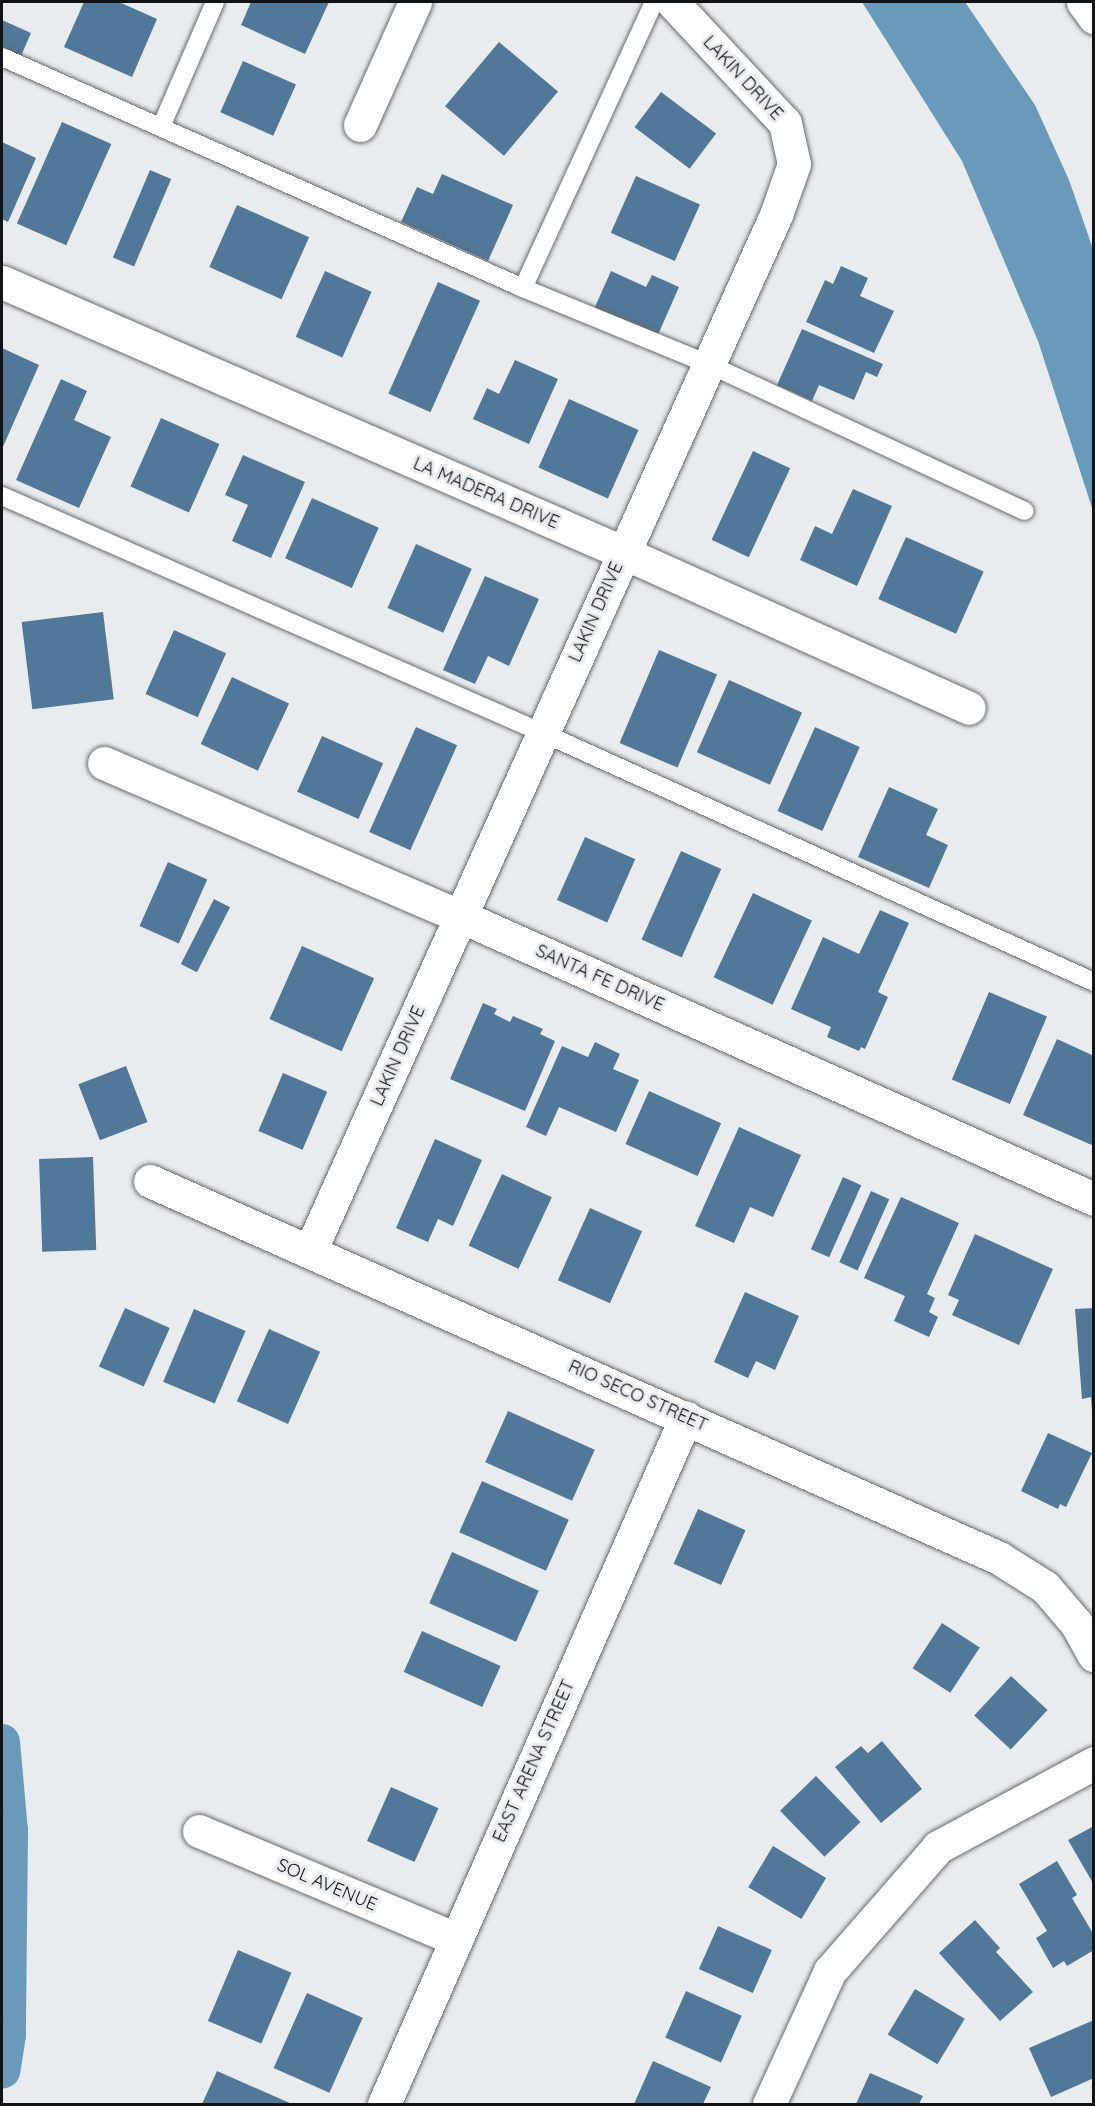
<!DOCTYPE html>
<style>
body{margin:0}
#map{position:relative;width:1095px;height:2106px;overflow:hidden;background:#e9ecef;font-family:Quicksand,sans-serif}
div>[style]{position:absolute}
.water>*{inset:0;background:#6a9ab9}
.canal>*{height:36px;margin:-18px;padding:0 18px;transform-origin:18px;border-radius:18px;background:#6a9ab9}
.building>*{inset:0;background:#517799;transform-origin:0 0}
.roads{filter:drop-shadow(0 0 2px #686a6d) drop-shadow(0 0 2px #686a6d)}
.lane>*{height:18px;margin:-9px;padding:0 9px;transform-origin:9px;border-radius:9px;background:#fff}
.street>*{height:33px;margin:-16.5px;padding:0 16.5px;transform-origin:16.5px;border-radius:16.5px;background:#fff}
span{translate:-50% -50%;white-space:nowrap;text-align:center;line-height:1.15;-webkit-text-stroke:6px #e9ecef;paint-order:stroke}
.street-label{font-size:18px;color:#121314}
.frame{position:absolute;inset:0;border:3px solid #121314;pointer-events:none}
</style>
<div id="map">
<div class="water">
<div style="clip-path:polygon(862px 2px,965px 2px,1035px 105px,1069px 180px,1093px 249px,1093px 511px,1038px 341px,962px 161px)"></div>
</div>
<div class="canal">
<div style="left:2px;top:1742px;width:89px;rotate:84.9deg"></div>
<div style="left:10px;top:1831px;width:204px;rotate:90.6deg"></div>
<div style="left:8px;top:2035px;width:36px;rotate:99deg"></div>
</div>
<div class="building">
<div style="clip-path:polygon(84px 2px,119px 2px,157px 19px,132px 77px,64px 47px)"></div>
<div style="clip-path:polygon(251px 2px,329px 2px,305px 54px,241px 25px)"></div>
<div style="clip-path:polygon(2px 20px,31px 33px,21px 56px,2px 47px)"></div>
<div style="left:499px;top:42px;width:77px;height:84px;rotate:40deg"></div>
<div style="left:243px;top:61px;width:58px;height:56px;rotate:24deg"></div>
<div style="left:661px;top:92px;width:69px;height:44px;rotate:37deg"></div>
<div style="left:62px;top:122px;width:54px;height:111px;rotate:24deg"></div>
<div style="clip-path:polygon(2px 142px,36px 158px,8px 222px,2px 219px)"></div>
<div style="left:150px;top:170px;width:23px;height:95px;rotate:23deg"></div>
<div style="clip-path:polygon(442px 174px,513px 205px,488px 261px,401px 222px,417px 187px,433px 194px)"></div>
<div style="left:636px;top:176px;width:70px;height:62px;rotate:24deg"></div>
<div style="left:237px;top:205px;width:79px;height:68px;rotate:24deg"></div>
<div style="clip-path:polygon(841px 266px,868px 278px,860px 296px,894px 311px,874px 353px,806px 322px,825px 280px,833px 284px)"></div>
<div style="left:325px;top:271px;width:51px;height:72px;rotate:24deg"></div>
<div style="clip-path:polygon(611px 271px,646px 287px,652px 275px,679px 287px,657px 337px,594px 309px)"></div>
<div style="left:438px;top:282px;width:46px;height:122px;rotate:24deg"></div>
<div style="clip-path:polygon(802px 329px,883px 364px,877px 377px,866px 372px,854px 400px,819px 385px,812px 401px,777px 385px)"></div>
<div style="clip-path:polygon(2px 348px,39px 365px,2px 449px)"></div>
<div style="clip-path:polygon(515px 360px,558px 379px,529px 444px,473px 419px,487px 388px,499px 394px)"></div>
<div style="clip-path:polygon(61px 379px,87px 391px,74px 420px,111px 437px,79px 508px,16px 480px)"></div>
<div style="left:569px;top:399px;width:76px;height:75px;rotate:24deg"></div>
<div style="left:161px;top:418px;width:64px;height:75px;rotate:24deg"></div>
<div style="left:753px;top:451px;width:41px;height:98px;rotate:25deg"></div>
<div style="clip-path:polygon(243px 455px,305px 482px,271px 558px,232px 541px,248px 505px,225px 495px)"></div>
<div style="clip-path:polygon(853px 489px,892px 506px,857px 586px,800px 560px,815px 526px,832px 534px)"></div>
<div style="left:312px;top:498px;width:73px;height:66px;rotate:24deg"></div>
<div style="left:906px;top:537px;width:85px;height:68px;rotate:24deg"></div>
<div style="left:416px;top:544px;width:61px;height:70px;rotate:24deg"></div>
<div style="clip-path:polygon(485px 576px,539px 599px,509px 666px,488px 656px,475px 684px,443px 670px)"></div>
<div style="left:103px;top:612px;width:88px;height:82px;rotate:83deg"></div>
<div style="left:174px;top:630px;width:57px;height:70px;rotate:24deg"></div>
<div style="left:659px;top:650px;width:63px;height:101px;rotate:23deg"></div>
<div style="left:232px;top:677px;width:63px;height:74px;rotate:25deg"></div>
<div style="left:729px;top:680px;width:80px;height:79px;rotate:24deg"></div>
<div style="left:416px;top:727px;width:45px;height:115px;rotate:24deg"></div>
<div style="left:815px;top:727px;width:49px;height:92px;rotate:24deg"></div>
<div style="left:322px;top:736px;width:67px;height:61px;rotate:24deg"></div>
<div style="clip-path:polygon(889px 787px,938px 809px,926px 835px,948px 845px,929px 888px,858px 857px)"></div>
<div style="left:585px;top:837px;width:55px;height:69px;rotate:24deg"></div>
<div style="left:681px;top:851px;width:44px;height:97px;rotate:24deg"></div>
<div style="left:168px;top:862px;width:43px;height:70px;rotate:24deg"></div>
<div style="left:753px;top:893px;width:65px;height:93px;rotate:25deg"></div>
<div style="left:214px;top:899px;width:18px;height:73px;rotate:27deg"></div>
<div style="clip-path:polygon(880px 910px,909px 923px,878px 992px,888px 997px,865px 1049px,861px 1047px,859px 1051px,827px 1037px,831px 1027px,791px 1009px,823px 937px,859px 954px)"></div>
<div style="left:302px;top:946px;width:79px;height:80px;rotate:24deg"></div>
<div style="left:989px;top:992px;width:63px;height:95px;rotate:23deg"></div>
<div style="clip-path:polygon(483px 1003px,497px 1009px,494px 1014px,510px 1022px,513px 1016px,543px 1029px,540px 1034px,555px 1041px,525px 1111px,450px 1079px)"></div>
<div style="clip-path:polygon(1057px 1039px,1094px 1056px,1094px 1146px,1023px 1115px)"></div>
<div style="clip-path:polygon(595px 1042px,620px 1054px,613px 1069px,639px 1080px,616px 1132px,559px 1107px,546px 1136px,526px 1127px,562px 1046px,588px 1057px)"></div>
<div style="left:126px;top:1066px;width:60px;height:51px;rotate:69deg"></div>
<div style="left:283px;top:1073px;width:48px;height:63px;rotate:23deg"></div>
<div style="left:649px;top:1091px;width:79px;height:58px;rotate:24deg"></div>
<div style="clip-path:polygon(739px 1127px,801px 1155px,773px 1217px,750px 1207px,734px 1243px,695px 1226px)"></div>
<div style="clip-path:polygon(435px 1139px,482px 1160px,453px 1226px,438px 1219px,428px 1242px,396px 1228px)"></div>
<div style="left:93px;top:1157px;width:93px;height:54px;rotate:88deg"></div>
<div style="left:502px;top:1174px;width:55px;height:79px;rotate:25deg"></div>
<div style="left:843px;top:1177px;width:20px;height:79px;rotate:24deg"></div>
<div style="left:871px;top:1191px;width:20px;height:78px;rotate:24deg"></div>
<div style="clip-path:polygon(901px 1197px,959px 1223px,927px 1294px,935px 1298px,929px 1312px,938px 1317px,929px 1337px,894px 1321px,905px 1296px,864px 1278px)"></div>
<div style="left:590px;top:1208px;width:57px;height:79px;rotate:24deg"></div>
<div style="clip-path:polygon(975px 1234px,1053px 1269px,1019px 1345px,952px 1315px,959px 1300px,948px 1295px)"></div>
<div style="clip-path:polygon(745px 1292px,799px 1316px,775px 1370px,756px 1361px,748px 1378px,714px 1362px)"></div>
<div style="left:125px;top:1308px;width:49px;height:64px;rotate:24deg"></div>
<div style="clip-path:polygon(1094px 1308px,1094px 1410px,1092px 1410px,1091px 1397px,1082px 1399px,1075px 1309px)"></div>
<div style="left:194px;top:1309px;width:56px;height:79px;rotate:23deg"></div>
<div style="left:269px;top:1329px;width:56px;height:79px;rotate:24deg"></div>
<div style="left:508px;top:1411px;width:95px;height:56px;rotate:24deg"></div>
<div style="clip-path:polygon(1048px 1433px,1092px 1453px,1066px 1507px,1060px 1504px,1058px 1509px,1021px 1491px)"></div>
<div style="left:482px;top:1481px;width:95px;height:56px;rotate:24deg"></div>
<div style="left:698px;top:1509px;width:52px;height:60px;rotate:24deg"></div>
<div style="left:452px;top:1552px;width:95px;height:56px;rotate:24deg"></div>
<div style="left:942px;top:1623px;width:45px;height:54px;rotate:33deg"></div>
<div style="left:422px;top:1631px;width:86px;height:45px;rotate:24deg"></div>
<div style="left:1011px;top:1676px;width:50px;height:54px;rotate:43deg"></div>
<div style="clip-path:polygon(882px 1741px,922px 1789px,881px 1823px,835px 1767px,861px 1746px,868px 1753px)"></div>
<div style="left:816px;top:1776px;width:64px;height:50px;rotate:46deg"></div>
<div style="left:391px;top:1787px;width:52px;height:59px;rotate:24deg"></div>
<div style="clip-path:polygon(1094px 1826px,1094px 1885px,1068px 1840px)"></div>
<div style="left:773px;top:1846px;width:62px;height:48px;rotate:31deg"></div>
<div style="clip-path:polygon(1057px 1861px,1077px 1895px,1072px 1898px,1094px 1935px,1094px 1950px,1067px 1966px,1064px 1961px,1053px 1968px,1036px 1938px,1047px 1931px,1019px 1884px)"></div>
<div style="clip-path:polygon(975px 1920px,1000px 1948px,996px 1952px,1033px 1992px,1000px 2021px,939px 1953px)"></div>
<div style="left:718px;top:1926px;width:59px;height:47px;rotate:24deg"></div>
<div style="left:238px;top:1950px;width:58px;height:77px;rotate:23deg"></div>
<div style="left:915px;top:1989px;width:58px;height:53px;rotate:31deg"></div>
<div style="left:686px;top:1991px;width:61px;height:51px;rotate:24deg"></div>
<div style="left:307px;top:1993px;width:61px;height:82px;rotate:24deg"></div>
<div style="clip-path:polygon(1094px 2020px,1094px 2078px,1051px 2097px,1029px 2048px)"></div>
<div style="clip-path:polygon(653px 2061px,711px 2087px,703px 2104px,634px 2104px)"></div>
<div style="clip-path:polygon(217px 2071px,292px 2104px,202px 2104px)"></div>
<div style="clip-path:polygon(870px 2073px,923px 2096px,919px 2104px,856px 2104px)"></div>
</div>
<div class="roads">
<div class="lane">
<div style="left:2px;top:57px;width:570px;rotate:23.91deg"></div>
<div style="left:523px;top:288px;width:200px;rotate:22.3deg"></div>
<div style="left:708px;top:364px;width:349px;rotate:24.9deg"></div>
<div style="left:161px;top:127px;width:136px;rotate:-66.6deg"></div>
<div style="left:523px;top:288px;width:315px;rotate:-65.4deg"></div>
<div style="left:2px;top:496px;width:591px;rotate:23.66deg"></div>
<div style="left:543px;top:733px;width:605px;rotate:24.32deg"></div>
</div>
<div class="street">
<div style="left:1083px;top:2px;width:19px;rotate:54deg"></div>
<div style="left:360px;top:125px;width:135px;rotate:-65.9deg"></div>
<div style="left:2px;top:282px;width:676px;rotate:23.53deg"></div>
<div style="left:622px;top:552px;width:380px;rotate:24.2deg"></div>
<div style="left:104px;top:763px;width:387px;rotate:23.3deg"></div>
<div style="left:460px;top:916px;width:694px;rotate:24.05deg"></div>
<div style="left:150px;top:1181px;width:929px;rotate:23.94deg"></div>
<div style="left:999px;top:1558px;width:54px;rotate:32.2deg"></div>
<div style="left:1045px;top:1587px;width:48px;rotate:49.3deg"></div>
<div style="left:1076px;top:1623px;width:37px;rotate:61deg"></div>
<div style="left:311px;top:1249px;width:1134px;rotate:-65.79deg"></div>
<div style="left:776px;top:215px;width:54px;rotate:-70.6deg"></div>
<div style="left:794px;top:164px;width:42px;rotate:-102.4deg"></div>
<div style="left:785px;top:123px;width:166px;rotate:-133deg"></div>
<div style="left:199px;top:1831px;width:279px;rotate:22.8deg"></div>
<div style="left:384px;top:2104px;width:750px;rotate:-66.27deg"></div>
<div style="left:769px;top:2104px;width:146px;rotate:-65.4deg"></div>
<div style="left:830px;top:1971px;width:164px;rotate:-48.9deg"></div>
<div style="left:938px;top:1847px;width:177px;rotate:-28.3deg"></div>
</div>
</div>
<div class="street-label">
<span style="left:743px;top:78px;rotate:47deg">LAKIN DRIVE</span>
<span style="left:486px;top:493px;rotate:23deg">LA MADERA DRIVE</span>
<span style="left:596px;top:612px;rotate:-66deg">LAKIN DRIVE</span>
<span style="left:600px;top:978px;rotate:24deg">SANTA FE DRIVE</span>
<span style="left:398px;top:1056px;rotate:-66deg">LAKIN DRIVE</span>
<span style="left:638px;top:1396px;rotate:24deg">RIO SECO STREET</span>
<span style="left:534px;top:1761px;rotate:-66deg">EAST ARENA STREET</span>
<span style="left:327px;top:1885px;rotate:23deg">SOL AVENUE</span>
</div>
<div class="frame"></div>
</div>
